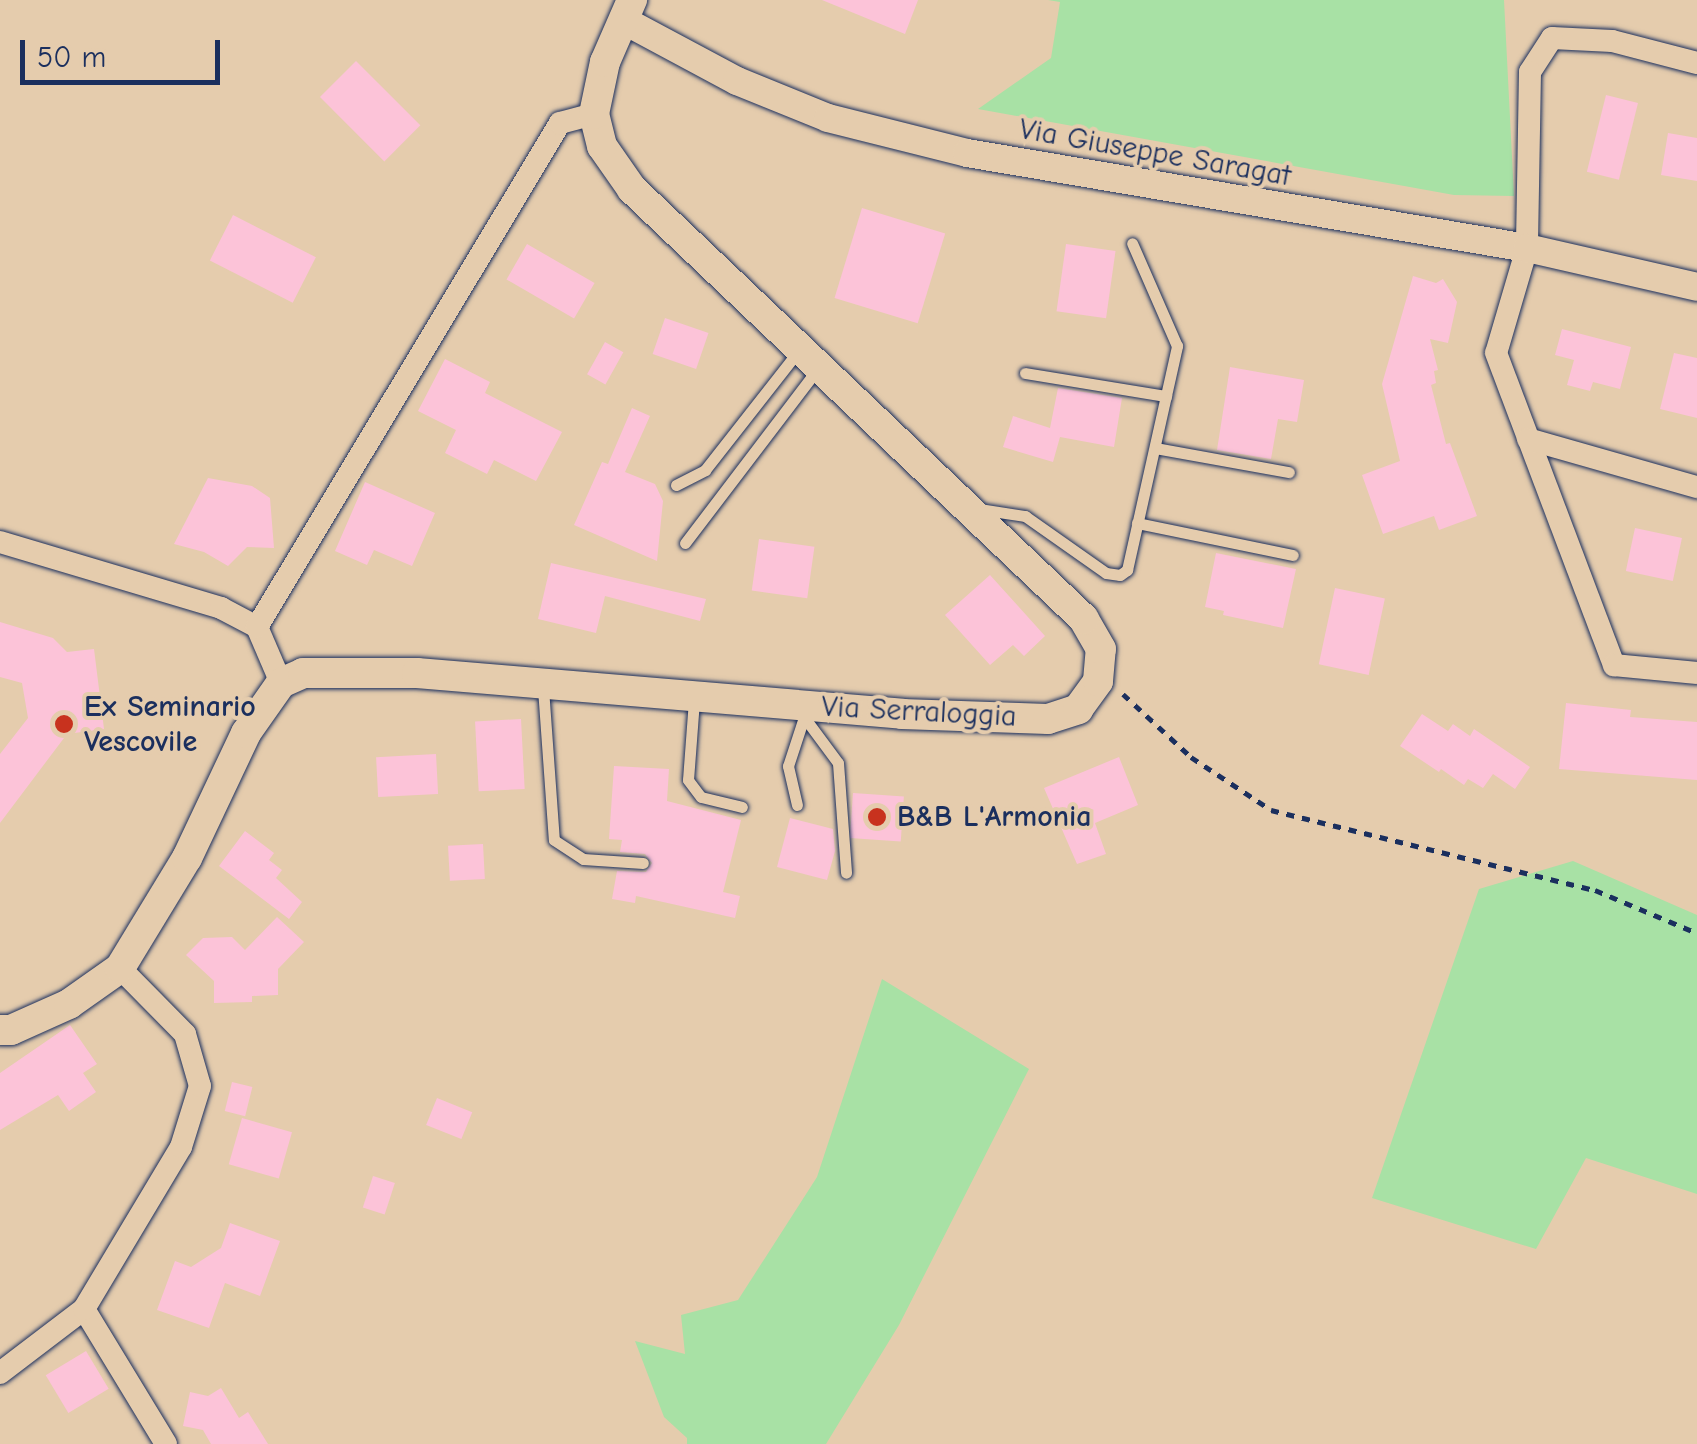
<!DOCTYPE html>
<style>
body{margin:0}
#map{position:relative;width:1697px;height:1444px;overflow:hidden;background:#e5ccad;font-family:"Comic Neue",sans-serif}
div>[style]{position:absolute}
.green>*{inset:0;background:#a8e1a5}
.building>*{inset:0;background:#fcc3d8;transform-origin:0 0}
.path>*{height:5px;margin-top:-2.5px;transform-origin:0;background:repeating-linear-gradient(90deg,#1b2f5e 0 8px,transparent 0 16px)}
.roads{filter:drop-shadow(0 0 2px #1b2f5e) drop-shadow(0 0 2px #1b2f5e)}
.service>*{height:11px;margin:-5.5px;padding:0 5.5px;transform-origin:5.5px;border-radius:5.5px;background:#e5ccad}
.minor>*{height:22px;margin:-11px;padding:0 11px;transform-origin:11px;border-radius:11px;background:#e5ccad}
.tertiary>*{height:28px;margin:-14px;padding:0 14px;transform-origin:14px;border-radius:14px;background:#e5ccad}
.secondary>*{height:30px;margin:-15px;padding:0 15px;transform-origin:15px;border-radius:15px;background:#e5ccad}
.dots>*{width:28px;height:28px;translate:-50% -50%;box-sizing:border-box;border:5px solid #e5ccad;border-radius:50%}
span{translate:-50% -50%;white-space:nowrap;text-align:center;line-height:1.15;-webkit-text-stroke:8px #e5ccad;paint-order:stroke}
.street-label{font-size:30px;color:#1b2f5e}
.poi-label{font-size:30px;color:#1b2f5e;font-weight:700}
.left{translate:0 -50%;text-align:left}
.scale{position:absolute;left:20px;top:40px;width:200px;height:45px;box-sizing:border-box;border:5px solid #1b2f5e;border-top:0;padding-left:12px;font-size:30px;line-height:35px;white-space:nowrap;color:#1b2f5e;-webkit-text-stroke:8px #e5ccad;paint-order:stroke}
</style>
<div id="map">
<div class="green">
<div style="clip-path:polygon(1048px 0,1504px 0,1514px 196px,1454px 195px,978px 109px,1051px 58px,1060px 2px)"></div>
<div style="clip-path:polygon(1573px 861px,1697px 915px,1697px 1194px,1586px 1158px,1536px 1249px,1372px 1198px,1479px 889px)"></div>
<div style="clip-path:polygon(882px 979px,1029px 1069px,899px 1325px,826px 1444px,687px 1444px,687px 1438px,664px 1417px,635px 1341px,685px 1354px,681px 1315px,738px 1300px,817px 1177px)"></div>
</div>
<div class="building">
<div style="clip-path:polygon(822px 0,918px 0,905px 34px)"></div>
<div style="left:356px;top:61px;width:91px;height:51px;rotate:45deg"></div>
<div style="left:1606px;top:95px;width:33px;height:79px;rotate:14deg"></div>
<div style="clip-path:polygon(1668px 133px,1697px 138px,1697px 181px,1661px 175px)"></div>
<div style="left:862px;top:208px;width:87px;height:94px;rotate:17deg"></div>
<div style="left:233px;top:215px;width:93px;height:51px;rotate:27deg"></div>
<div style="left:527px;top:244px;width:78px;height:41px;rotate:30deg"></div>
<div style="left:1066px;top:244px;width:50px;height:68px;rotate:8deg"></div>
<div style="clip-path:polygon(1413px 276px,1436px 283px,1443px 279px,1457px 302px,1448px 343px,1430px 339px,1438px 370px,1434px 371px,1436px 383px,1431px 385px,1446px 444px,1450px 443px,1477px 516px,1439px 530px,1434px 516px,1383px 534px,1362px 475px,1400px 461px,1382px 384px)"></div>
<div style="left:665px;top:318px;width:46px;height:38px;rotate:19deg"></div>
<div style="clip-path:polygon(1562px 329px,1631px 347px,1620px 389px,1593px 382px,1590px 391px,1567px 385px,1574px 360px,1555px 355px)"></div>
<div style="left:605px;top:342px;width:21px;height:37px;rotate:29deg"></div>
<div style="clip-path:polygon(1674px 353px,1697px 358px,1697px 418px,1660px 409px)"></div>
<div style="clip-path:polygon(445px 359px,490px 382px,485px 393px,562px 432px,536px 481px,494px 460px,487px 474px,445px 453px,456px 430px,418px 411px)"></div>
<div style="clip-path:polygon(1230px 367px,1304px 380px,1297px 422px,1278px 419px,1271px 459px,1217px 450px)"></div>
<div style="clip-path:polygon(1058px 388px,1122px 398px,1114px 447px,1060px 437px,1053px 462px,1003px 447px,1013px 416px,1050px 428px)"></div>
<div style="clip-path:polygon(632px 408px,650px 416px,625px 472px,655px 484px,663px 501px,657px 561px,574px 525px,602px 462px,608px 464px)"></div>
<div style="clip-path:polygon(208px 478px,252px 486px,270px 498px,274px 548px,247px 547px,228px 566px,204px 552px,174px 544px)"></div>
<div style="clip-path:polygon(365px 482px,435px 513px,412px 566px,374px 550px,367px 565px,335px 551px)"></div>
<div style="left:1635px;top:528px;width:48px;height:44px;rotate:12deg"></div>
<div style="left:759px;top:539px;width:56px;height:52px;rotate:8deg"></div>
<div style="clip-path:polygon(1216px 553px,1296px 569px,1283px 628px,1223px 615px,1224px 611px,1205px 607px)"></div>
<div style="clip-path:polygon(551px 563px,706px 599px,700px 621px,605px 596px,596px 633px,538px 619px)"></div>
<div style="clip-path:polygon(990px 575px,1045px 636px,1024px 656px,1013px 645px,990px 665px,945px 615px)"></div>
<div style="left:1335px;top:588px;width:51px;height:78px;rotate:12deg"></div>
<div style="clip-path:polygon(0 622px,53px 638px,67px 652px,94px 649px,104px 729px,67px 734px,0 823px,0 754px,28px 718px,22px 683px,0 677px)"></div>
<div style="clip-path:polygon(1566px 703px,1631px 710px,1630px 717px,1697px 722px,1697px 780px,1559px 769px)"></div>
<div style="clip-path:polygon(1422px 714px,1448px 731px,1453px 724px,1470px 736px,1474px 729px,1530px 767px,1515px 789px,1493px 774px,1483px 788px,1468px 779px,1464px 785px,1441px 769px,1439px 772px,1400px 746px)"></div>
<div style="left:521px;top:719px;width:70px;height:46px;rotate:87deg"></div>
<div style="left:436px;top:754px;width:40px;height:60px;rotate:87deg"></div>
<div style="clip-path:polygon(1119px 757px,1138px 805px,1095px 823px,1106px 854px,1077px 864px,1044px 788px)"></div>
<div style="clip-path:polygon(614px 766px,669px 769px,667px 801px,741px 820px,723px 892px,740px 896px,735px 918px,636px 896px,635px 903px,612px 899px,617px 871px,646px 872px,652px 863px,645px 854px,620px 852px,622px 840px,609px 839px)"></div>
<div style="left:853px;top:793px;width:51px;height:45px;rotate:4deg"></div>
<div style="clip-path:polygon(790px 818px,833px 829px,835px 851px,827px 880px,777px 867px)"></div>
<div style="clip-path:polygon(245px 831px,274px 853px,269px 860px,282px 870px,276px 878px,302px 902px,289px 919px,219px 866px)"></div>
<div style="left:483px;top:844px;width:35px;height:35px;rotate:87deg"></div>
<div style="clip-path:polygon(277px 917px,304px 942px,278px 969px,278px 995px,252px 996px,252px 1002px,214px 1003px,214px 981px,186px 955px,203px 938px,232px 937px,245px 950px)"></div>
<div style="clip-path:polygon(70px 1025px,97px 1064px,83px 1073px,96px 1092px,69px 1111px,58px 1095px,0 1130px,0 1073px)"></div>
<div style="left:232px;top:1082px;width:21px;height:30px;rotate:14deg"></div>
<div style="left:437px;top:1098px;width:38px;height:29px;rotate:22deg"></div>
<div style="left:242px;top:1118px;width:52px;height:48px;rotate:16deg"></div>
<div style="left:373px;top:1176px;width:23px;height:33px;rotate:18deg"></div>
<div style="clip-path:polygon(230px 1223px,280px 1241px,260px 1296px,225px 1283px,209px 1328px,157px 1310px,175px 1261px,191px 1267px,221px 1248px)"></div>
<div style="left:86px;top:1351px;width:44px;height:47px;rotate:59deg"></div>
<div style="clip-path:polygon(221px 1388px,239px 1418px,248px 1412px,268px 1444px,211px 1444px,203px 1430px,183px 1426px,190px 1392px,208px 1396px)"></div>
</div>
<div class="path">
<div style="left:1123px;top:694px;width:93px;rotate:42.8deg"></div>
<div style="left:1191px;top:757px;width:96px;rotate:33.5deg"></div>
<div style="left:1271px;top:810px;width:334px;rotate:13.9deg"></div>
<div style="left:1595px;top:890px;width:111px;rotate:22.9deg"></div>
</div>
<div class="roads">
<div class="service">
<div style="left:1025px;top:373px;width:143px;rotate:9.3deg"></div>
<div style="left:1155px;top:448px;width:136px;rotate:10.2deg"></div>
<div style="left:676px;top:485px;width:33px;rotate:-27deg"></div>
<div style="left:705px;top:470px;width:154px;rotate:-51.9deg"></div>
<div style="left:979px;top:509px;width:47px;rotate:8.7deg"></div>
<div style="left:1025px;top:516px;width:99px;rotate:35.1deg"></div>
<div style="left:1106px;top:573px;width:14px;rotate:8deg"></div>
<div style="left:1120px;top:575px;width:9px;rotate:-36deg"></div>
<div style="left:1127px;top:570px;width:230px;rotate:-77.4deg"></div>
<div style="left:1177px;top:346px;width:112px;rotate:-113.6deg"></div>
<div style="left:1137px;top:523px;width:159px;rotate:11.6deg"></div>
<div style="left:685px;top:543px;width:221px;rotate:-52.7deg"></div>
<div style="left:543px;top:688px;width:152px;rotate:85.9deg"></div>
<div style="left:554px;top:840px;width:35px;rotate:33deg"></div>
<div style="left:583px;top:859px;width:60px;rotate:3.8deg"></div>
<div style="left:694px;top:700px;width:80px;rotate:94.3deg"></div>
<div style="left:688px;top:780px;width:21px;rotate:53deg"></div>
<div style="left:701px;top:797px;width:42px;rotate:13.7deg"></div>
<div style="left:804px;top:717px;width:57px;rotate:53.5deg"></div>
<div style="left:838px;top:763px;width:110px;rotate:85.8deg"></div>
<div style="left:797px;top:805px;width:40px;rotate:-103deg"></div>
<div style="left:788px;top:766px;width:55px;rotate:-71.9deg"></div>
</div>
<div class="minor">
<div style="left:1697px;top:63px;width:88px;rotate:-165.5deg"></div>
<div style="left:1612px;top:41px;width:60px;rotate:-177.1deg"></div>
<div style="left:1552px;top:38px;width:40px;rotate:122.9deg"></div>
<div style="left:1530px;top:72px;width:176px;rotate:91deg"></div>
<div style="left:1527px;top:248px;width:109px;rotate:106.4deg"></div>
<div style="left:1496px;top:353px;width:334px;rotate:69.3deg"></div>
<div style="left:1614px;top:665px;width:83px;rotate:5.5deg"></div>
<div style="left:1528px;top:439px;width:176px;rotate:15.9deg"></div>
<div style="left:0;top:542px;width:231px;rotate:16.6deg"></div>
<div style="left:221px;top:608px;width:41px;rotate:27.8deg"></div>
<div style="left:257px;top:627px;width:61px;rotate:66.8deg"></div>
<div style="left:257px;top:627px;width:588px;rotate:-58.99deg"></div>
<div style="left:560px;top:123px;width:35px;rotate:-15deg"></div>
<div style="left:84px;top:1309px;width:158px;rotate:58.7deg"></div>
<div style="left:0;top:1373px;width:106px;rotate:-37.3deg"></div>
<div style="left:84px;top:1309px;width:189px;rotate:-59.1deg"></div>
<div style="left:181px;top:1147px;width:64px;rotate:-72.7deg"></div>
<div style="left:200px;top:1086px;width:54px;rotate:-106.1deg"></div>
<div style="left:185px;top:1034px;width:93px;rotate:-134.6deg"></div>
</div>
<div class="tertiary">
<div style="left:623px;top:20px;width:129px;rotate:28.2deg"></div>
<div style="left:737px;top:81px;width:98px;rotate:22.1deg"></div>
<div style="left:828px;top:118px;width:143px;rotate:14.1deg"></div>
<div style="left:967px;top:153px;width:568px;rotate:9.63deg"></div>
<div style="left:1527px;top:248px;width:174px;rotate:12.9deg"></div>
</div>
<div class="secondary">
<div style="left:0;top:1030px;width:11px"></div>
<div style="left:11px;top:1030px;width:64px;rotate:-24.1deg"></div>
<div style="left:69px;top:1004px;width:62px;rotate:-35.2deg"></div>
<div style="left:120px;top:968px;width:129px;rotate:-58.7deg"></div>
<div style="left:187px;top:858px;width:138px;rotate:-64.7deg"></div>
<div style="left:246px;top:733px;width:61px;rotate:-55deg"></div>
<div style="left:281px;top:683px;width:24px;rotate:-24deg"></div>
<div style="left:303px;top:673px;width:114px"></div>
<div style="left:417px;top:673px;width:487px;rotate:4.8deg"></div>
<div style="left:902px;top:714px;width:146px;rotate:2deg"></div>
<div style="left:1048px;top:719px;width:32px;rotate:-18deg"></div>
<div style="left:1078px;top:709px;width:34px;rotate:-54deg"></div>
<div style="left:1098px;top:681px;width:32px;rotate:-85deg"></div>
<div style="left:1101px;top:649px;width:34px;rotate:-120deg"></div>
<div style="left:1084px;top:619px;width:624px;rotate:-136.43deg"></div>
<div style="left:632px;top:189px;width:52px;rotate:-124.9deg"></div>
<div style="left:602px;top:146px;width:33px;rotate:-104deg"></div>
<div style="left:594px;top:114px;width:53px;rotate:-78.1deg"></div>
<div style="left:605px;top:62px;width:68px;rotate:-66.5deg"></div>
</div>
</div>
<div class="dots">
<div style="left:64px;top:724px;background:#c8321e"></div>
<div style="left:877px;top:817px;background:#c8321e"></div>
</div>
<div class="street-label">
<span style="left:1155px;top:153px;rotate:10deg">Via Giuseppe Saragat</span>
<span style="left:919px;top:712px;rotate:3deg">Via Serraloggia</span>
</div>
<div class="poi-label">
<span class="left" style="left:84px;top:724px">Ex Seminario<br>Vescovile</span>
<span class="left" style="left:897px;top:817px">B&amp;B L'Armonia</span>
</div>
<div class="scale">50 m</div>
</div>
